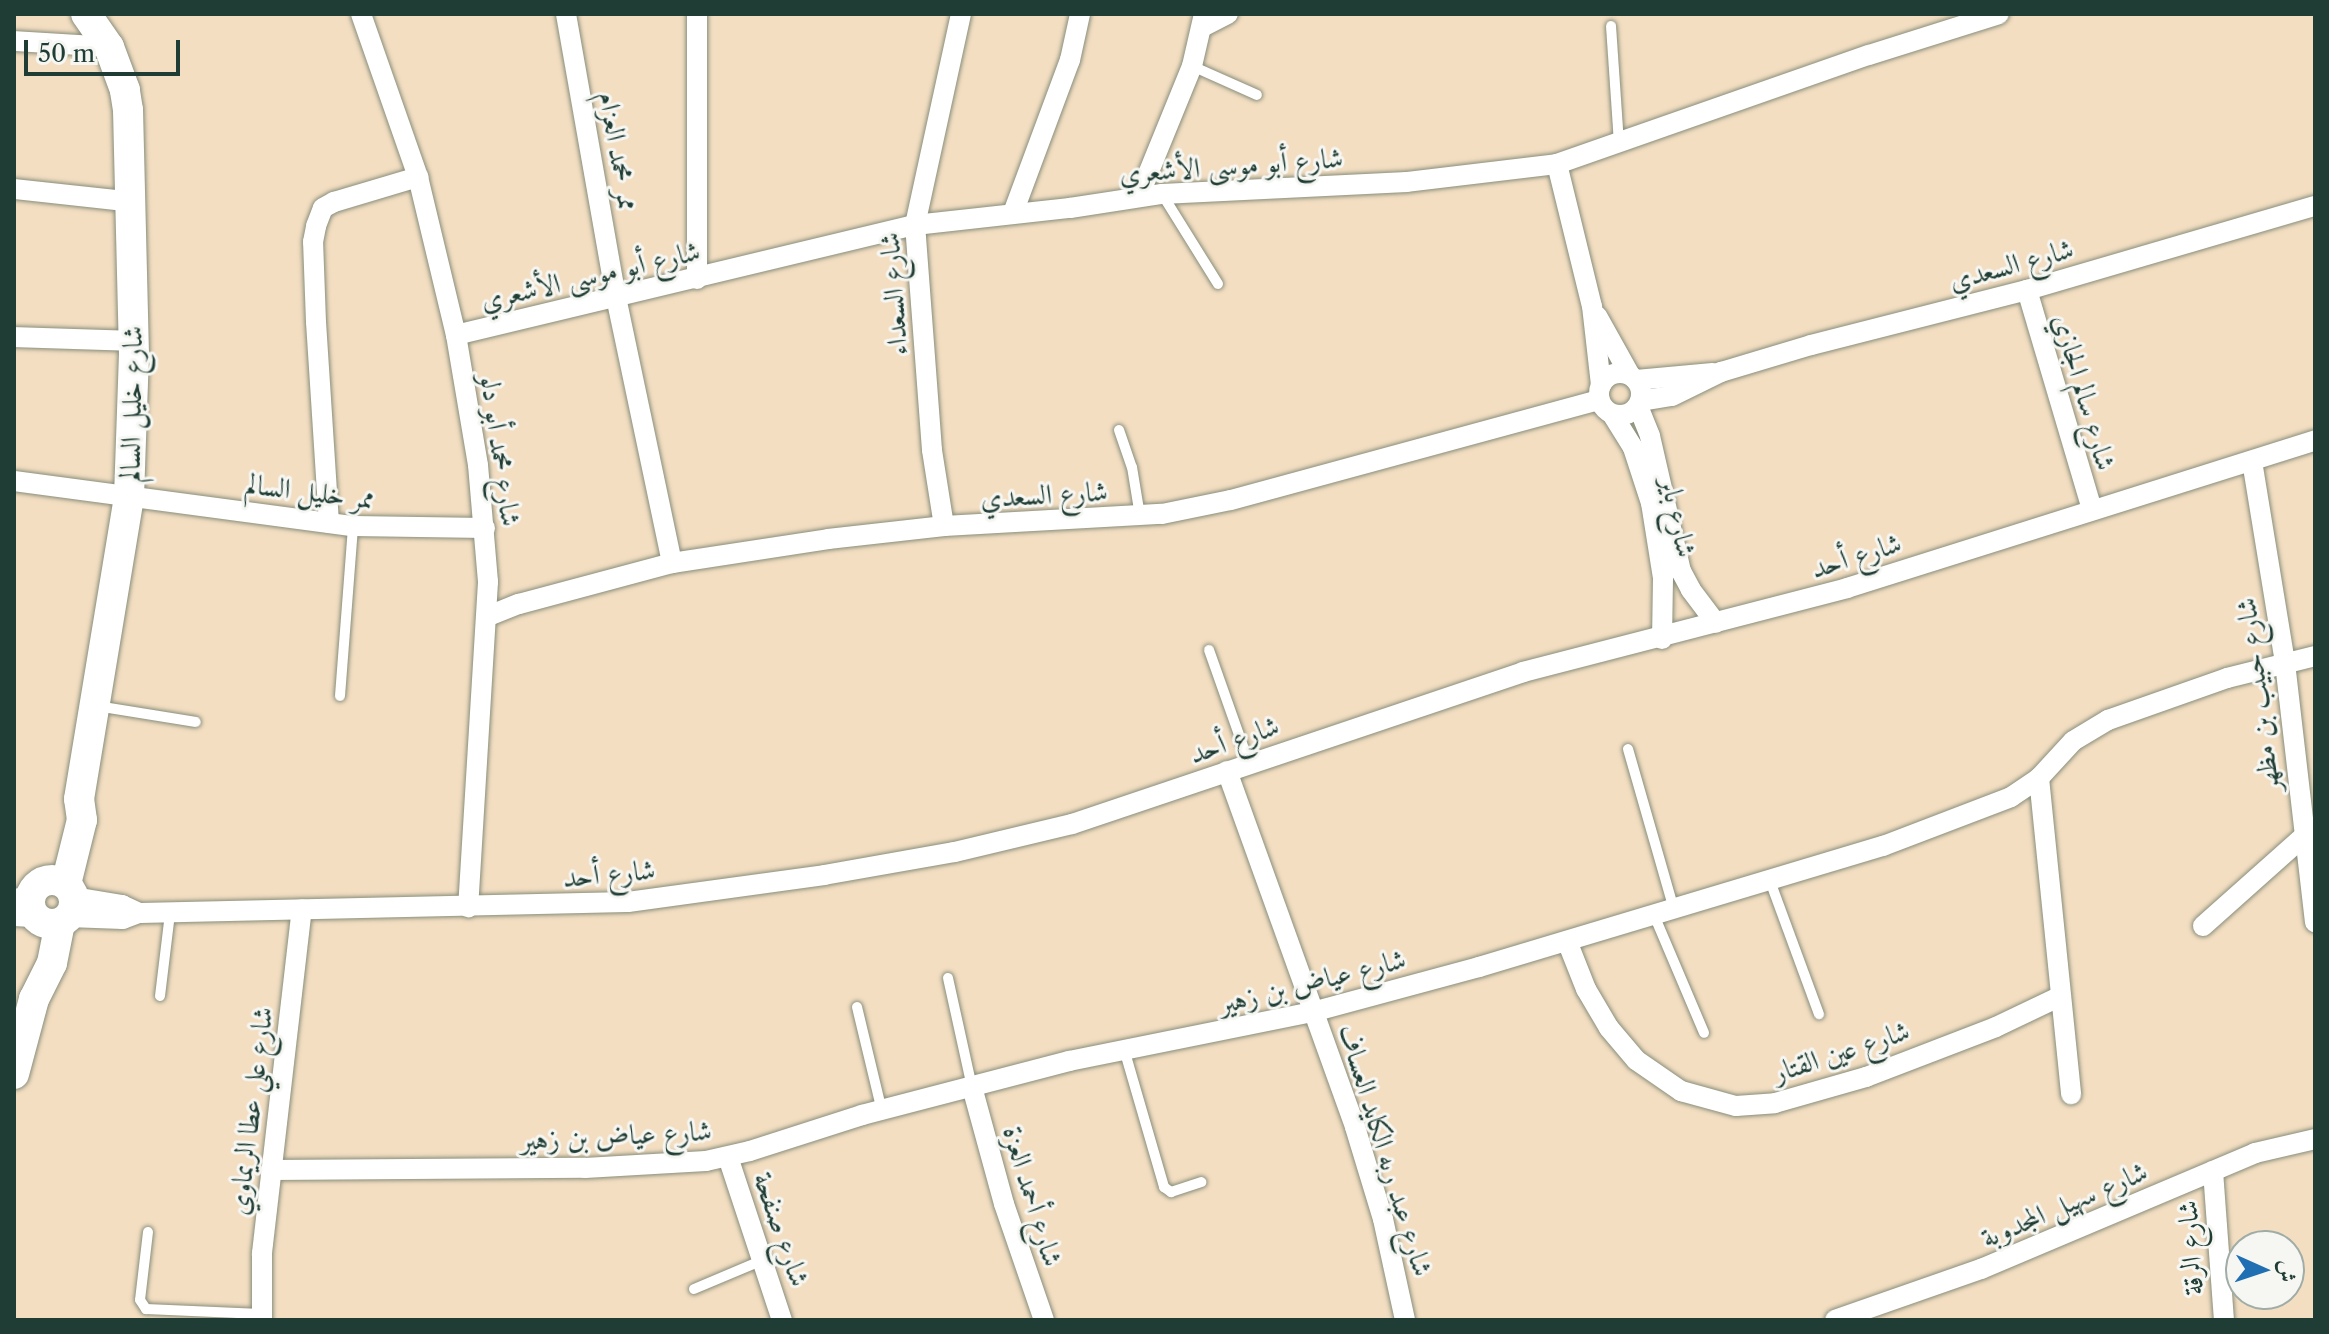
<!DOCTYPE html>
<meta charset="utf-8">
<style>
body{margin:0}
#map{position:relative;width:2329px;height:1334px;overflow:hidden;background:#f3dec2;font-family:"Libre Caslon Text",Amiri,serif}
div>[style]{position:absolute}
.roads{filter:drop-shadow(0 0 2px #898e7b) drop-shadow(0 0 2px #898e7b)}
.lane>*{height:10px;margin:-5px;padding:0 5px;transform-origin:5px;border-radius:5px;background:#fff}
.street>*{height:20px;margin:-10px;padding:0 10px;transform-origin:10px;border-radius:10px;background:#fff}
.street>.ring{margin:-10px;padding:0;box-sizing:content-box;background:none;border:20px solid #fff;border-radius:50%}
.secondary>*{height:30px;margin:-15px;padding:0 15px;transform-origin:15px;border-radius:15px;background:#fff}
.secondary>.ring{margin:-15px;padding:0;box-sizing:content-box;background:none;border:30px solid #fff;border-radius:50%}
span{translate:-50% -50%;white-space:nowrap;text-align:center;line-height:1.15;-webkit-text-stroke:6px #f6f6f2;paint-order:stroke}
.street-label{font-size:28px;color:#1f3d34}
.frame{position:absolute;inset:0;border:16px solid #1f3d34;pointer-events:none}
.north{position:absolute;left:2225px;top:1230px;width:80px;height:80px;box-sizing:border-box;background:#f6f6f2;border:2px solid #a0aca6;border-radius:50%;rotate:93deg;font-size:22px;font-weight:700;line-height:32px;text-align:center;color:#1f3d34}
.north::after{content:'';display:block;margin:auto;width:28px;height:36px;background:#1f6fb2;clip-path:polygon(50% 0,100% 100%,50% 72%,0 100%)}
.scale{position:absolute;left:24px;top:40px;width:156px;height:36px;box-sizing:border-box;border:4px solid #1f3d34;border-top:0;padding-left:10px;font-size:24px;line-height:28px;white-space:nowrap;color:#1f3d34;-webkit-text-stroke:6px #f6f6f2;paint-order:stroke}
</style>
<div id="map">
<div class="roads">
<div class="lane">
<div style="left:1611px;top:26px;width:118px;rotate:86.1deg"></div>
<div style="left:1192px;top:66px;width:71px;rotate:24deg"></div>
<div style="left:1162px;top:194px;width:106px;rotate:58.1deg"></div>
<div style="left:1119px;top:430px;width:39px;rotate:71deg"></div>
<div style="left:1132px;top:467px;width:50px;rotate:80.7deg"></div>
<div style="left:1209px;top:650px;width:120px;rotate:70.5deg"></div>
<div style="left:340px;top:696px;width:170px;rotate:-85.6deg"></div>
<div style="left:97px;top:706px;width:100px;rotate:9.2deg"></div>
<div style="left:1628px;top:749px;width:166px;rotate:74deg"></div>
<div style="left:1770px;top:881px;width:142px;rotate:69.8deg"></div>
<div style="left:1654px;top:915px;width:128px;rotate:67deg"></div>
<div style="left:948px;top:978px;width:112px;rotate:77.6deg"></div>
<div style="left:160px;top:996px;width:84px;rotate:-83.1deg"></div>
<div style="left:857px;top:1007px;width:107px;rotate:76.5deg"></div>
<div style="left:1124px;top:1049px;width:144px;rotate:73.8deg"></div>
<div style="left:1164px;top:1187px;width:9px;rotate:36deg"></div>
<div style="left:1171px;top:1192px;width:32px;rotate:-18deg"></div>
<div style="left:148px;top:1232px;width:68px;rotate:96.7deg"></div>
<div style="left:140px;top:1300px;width:11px;rotate:56deg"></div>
<div style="left:146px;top:1309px;width:115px;rotate:2.5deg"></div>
<div style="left:694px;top:1289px;width:75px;rotate:-22.8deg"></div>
</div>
<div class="street">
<div style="left:361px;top:14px;width:173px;rotate:70.7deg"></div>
<div style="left:418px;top:177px;width:163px;rotate:76.5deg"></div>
<div style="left:456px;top:335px;width:132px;rotate:80.4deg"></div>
<div style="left:478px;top:465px;width:117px;rotate:85.1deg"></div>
<div style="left:488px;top:582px;width:326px;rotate:93.5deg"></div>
<div style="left:566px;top:14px;width:287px;rotate:80deg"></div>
<div style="left:616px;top:297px;width:272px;rotate:78.1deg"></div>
<div style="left:1202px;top:27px;width:29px;rotate:-27deg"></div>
<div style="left:14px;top:41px;width:95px;rotate:3.6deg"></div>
<div style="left:1557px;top:164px;width:146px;rotate:76.2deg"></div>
<div style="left:1592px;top:306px;width:80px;rotate:83.5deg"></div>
<div style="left:14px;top:189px;width:120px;rotate:6.2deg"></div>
<div style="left:1139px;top:196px;width:140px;rotate:-67.8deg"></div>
<div style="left:1192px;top:66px;width:53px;rotate:-77deg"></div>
<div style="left:1013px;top:213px;width:163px;rotate:-69.6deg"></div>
<div style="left:1070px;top:60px;width:47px;rotate:-77.7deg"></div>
<div style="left:697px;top:279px;width:265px;rotate:-90deg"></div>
<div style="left:2027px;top:290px;width:228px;rotate:73.5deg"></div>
<div style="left:1597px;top:316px;width:68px;rotate:60.8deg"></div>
<div style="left:456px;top:335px;width:472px;rotate:-13.5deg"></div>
<div style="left:915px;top:225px;width:156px;rotate:-6.3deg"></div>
<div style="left:1070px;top:208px;width:93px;rotate:-8.7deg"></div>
<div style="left:1162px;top:194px;width:245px;rotate:-2.8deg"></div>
<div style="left:1407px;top:182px;width:151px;rotate:-6.8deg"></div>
<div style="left:1557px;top:164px;width:330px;rotate:-19.3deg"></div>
<div style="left:1869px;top:55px;width:136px;rotate:-17.5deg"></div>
<div style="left:14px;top:337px;width:120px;rotate:1.9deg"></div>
<div class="ring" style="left:1599px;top:373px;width:22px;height:22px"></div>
<div style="left:1636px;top:380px;width:77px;rotate:-5.2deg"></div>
<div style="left:1640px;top:401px;width:32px;rotate:-9deg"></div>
<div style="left:1672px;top:396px;width:55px;rotate:-26.1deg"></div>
<div style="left:1721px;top:372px;width:94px;rotate:-16.7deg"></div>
<div style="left:1811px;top:345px;width:223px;rotate:-14.3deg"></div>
<div style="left:2027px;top:290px;width:300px;rotate:-16.3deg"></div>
<div style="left:1638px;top:406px;width:32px;rotate:68deg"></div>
<div style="left:1650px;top:436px;width:139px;rotate:77.1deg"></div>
<div style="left:1681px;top:571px;width:21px;rotate:62deg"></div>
<div style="left:1691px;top:590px;width:41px;rotate:52.9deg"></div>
<div style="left:1612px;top:414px;width:40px;rotate:58deg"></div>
<div style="left:1633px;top:448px;width:58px;rotate:71.9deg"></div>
<div style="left:1651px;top:503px;width:76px;rotate:80.9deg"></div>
<div style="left:1663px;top:578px;width:61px;rotate:90.9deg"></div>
<div style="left:2252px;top:461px;width:205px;rotate:80.7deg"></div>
<div style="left:2285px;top:663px;width:261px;rotate:83.4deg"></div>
<div style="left:14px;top:481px;width:342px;rotate:7.6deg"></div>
<div style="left:353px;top:526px;width:132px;rotate:0.9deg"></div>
<div style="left:329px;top:523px;width:201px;rotate:-93.7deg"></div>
<div style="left:316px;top:322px;width:80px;rotate:-92.1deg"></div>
<div style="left:313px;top:242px;width:16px;rotate:-79deg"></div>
<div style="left:316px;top:226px;width:19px;rotate:-69deg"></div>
<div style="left:323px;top:208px;width:13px;rotate:-29deg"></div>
<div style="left:334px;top:202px;width:88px;rotate:-16.6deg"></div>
<div style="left:944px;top:526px;width:77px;rotate:-99deg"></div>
<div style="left:932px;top:450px;width:226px;rotate:-94.3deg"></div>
<div style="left:915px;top:225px;width:216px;rotate:-77.7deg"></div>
<div style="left:486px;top:617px;width:35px;rotate:-22deg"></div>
<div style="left:519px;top:604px;width:158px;rotate:-15deg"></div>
<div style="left:672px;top:563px;width:158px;rotate:-8.7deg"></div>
<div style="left:828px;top:539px;width:117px;rotate:-6.4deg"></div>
<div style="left:944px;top:526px;width:218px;rotate:-3.2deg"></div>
<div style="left:1162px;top:514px;width:70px;rotate:-11.5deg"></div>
<div style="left:1231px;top:500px;width:382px;rotate:-15.2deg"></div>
<div style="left:1227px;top:771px;width:378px;rotate:70.2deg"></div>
<div style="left:1355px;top:1127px;width:96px;rotate:73.1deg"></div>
<div style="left:1383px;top:1219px;width:103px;rotate:77.7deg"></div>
<div style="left:2039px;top:778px;width:318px;rotate:84.2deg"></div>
<div style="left:74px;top:897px;width:49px;rotate:9.5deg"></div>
<div style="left:122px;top:905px;width:19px;rotate:25deg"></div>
<div style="left:14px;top:899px;width:17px;rotate:-10deg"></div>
<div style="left:14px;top:916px;width:22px;rotate:3deg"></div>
<div style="left:68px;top:917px;width:55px;rotate:2.1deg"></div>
<div style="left:123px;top:919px;width:17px;rotate:-21deg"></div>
<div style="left:139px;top:913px;width:489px;rotate:-1.3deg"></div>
<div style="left:628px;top:902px;width:198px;rotate:-7.8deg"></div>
<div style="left:824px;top:875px;width:133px;rotate:-10deg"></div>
<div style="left:955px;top:852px;width:120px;rotate:-13.5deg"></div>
<div style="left:1072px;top:824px;width:476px;rotate:-18.6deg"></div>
<div style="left:1523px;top:672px;width:335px;rotate:-14.5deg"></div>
<div style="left:1847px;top:588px;width:491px;rotate:-17.5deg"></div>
<div style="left:2203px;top:926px;width:134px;rotate:-41.7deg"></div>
<div style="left:1567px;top:941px;width:52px;rotate:68.4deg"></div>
<div style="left:1586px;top:989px;width:45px;rotate:59.5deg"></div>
<div style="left:1609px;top:1028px;width:42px;rotate:49.8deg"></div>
<div style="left:1636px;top:1060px;width:55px;rotate:34.6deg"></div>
<div style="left:1681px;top:1091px;width:57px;rotate:15.3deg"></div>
<div style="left:1736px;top:1106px;width:39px;rotate:-4deg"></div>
<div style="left:1775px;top:1103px;width:95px;rotate:-15.9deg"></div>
<div style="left:1866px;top:1077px;width:139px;rotate:-21deg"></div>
<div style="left:1996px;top:1027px;width:70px;rotate:-25.5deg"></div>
<div style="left:972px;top:1087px;width:121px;rotate:74.7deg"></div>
<div style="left:1004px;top:1204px;width:123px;rotate:71deg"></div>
<div style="left:728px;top:1157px;width:172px;rotate:71.7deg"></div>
<div style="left:271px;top:1170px;width:314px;rotate:-0.4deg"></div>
<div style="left:585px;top:1168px;width:121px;rotate:-3.3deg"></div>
<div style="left:706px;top:1161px;width:45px;rotate:-12.8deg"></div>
<div style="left:750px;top:1151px;width:118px;rotate:-17.8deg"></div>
<div style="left:862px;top:1115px;width:214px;rotate:-14.6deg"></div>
<div style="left:1069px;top:1061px;width:252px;rotate:-11.4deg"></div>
<div style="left:1316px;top:1011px;width:169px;rotate:-15.1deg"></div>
<div style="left:1479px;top:967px;width:422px;rotate:-16.7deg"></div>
<div style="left:1883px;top:846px;width:137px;rotate:-20.9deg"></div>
<div style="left:2011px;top:797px;width:34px;rotate:-34deg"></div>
<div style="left:2039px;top:778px;width:50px;rotate:-47.4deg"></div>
<div style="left:2073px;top:741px;width:41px;rotate:-31deg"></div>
<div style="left:2108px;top:720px;width:126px;rotate:-19.4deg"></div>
<div style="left:2227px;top:678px;width:91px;rotate:-14deg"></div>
<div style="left:2213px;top:1171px;width:149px;rotate:85.8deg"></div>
<div style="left:262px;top:1320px;width:67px;rotate:-90deg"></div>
<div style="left:262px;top:1253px;width:346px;rotate:-83.4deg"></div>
<div style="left:1835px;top:1320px;width:155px;rotate:-19.3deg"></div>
<div style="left:1981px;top:1269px;width:298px;rotate:-22.9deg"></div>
<div style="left:2255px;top:1153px;width:62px;rotate:-13.1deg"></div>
</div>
<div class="secondary">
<div class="ring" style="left:30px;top:880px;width:14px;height:14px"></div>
<div style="left:66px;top:884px;width:66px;rotate:-76deg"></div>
<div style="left:82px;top:820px;width:21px;rotate:-98deg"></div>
<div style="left:79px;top:799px;width:306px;rotate:-80.6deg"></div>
<div style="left:129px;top:497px;width:142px;rotate:-88deg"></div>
<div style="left:134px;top:355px;width:245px;rotate:-91.4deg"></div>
<div style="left:128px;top:110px;width:20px;rotate:-99deg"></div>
<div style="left:125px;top:90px;width:46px;rotate:-110.4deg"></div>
<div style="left:109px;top:47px;width:40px;rotate:-124.9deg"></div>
<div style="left:14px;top:1074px;width:78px;rotate:-75.1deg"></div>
<div style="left:34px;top:999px;width:40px;rotate:-63.4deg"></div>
<div style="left:52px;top:963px;width:41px;rotate:-78.7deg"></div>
</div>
</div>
<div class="street-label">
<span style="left:619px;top:151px;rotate:80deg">ممر محمد العزام</span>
<span style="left:1231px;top:165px;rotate:-4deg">شارع أبو موسى الأشعري</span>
<span style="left:2011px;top:264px;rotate:-15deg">شارع السعدي</span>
<span style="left:590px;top:275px;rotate:-13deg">شارع أبو موسى الأشعري</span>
<span style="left:893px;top:294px;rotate:-94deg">شارع السعداء</span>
<span style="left:2085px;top:392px;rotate:74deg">شارع سالم الجازي</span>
<span style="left:131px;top:404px;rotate:-89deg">شارع خليل السالم</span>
<span style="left:501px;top:450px;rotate:82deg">شارع محمد أبو دلو</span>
<span style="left:310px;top:491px;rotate:7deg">ممر خليل السالم</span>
<span style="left:1044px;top:494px;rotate:-3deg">شارع السعدي</span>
<span style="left:1679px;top:517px;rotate:78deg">شارع باير</span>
<span style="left:1856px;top:555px;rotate:-17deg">شارع أحد</span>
<span style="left:2257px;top:695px;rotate:-97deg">شارع حبيب بن مظهر</span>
<span style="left:1234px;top:739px;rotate:-19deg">شارع أحد</span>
<span style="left:609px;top:873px;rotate:-5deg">شارع أحد</span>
<span style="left:1312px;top:981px;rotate:-14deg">شارع عياض بن زهير</span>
<span style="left:1841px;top:1051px;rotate:-18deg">شارع عين القتار</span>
<span style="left:250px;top:1111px;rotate:-83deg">شارع علي عطا الريماوي</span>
<span style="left:616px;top:1135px;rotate:-3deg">شارع عياض بن زهير</span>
<span style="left:1386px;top:1150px;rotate:73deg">شارع عبد ربه الكايد العساف</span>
<span style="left:1033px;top:1196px;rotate:73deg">شارع أحمد العزة</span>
<span style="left:2064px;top:1204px;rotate:-23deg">شارع سهيل المجدوبة</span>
<span style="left:782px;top:1229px;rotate:71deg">شارع صنفحة</span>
<span style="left:2190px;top:1248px;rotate:-94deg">شارع الرقة</span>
</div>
<div class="frame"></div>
<div class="north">ش</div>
<div class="scale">50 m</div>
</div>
